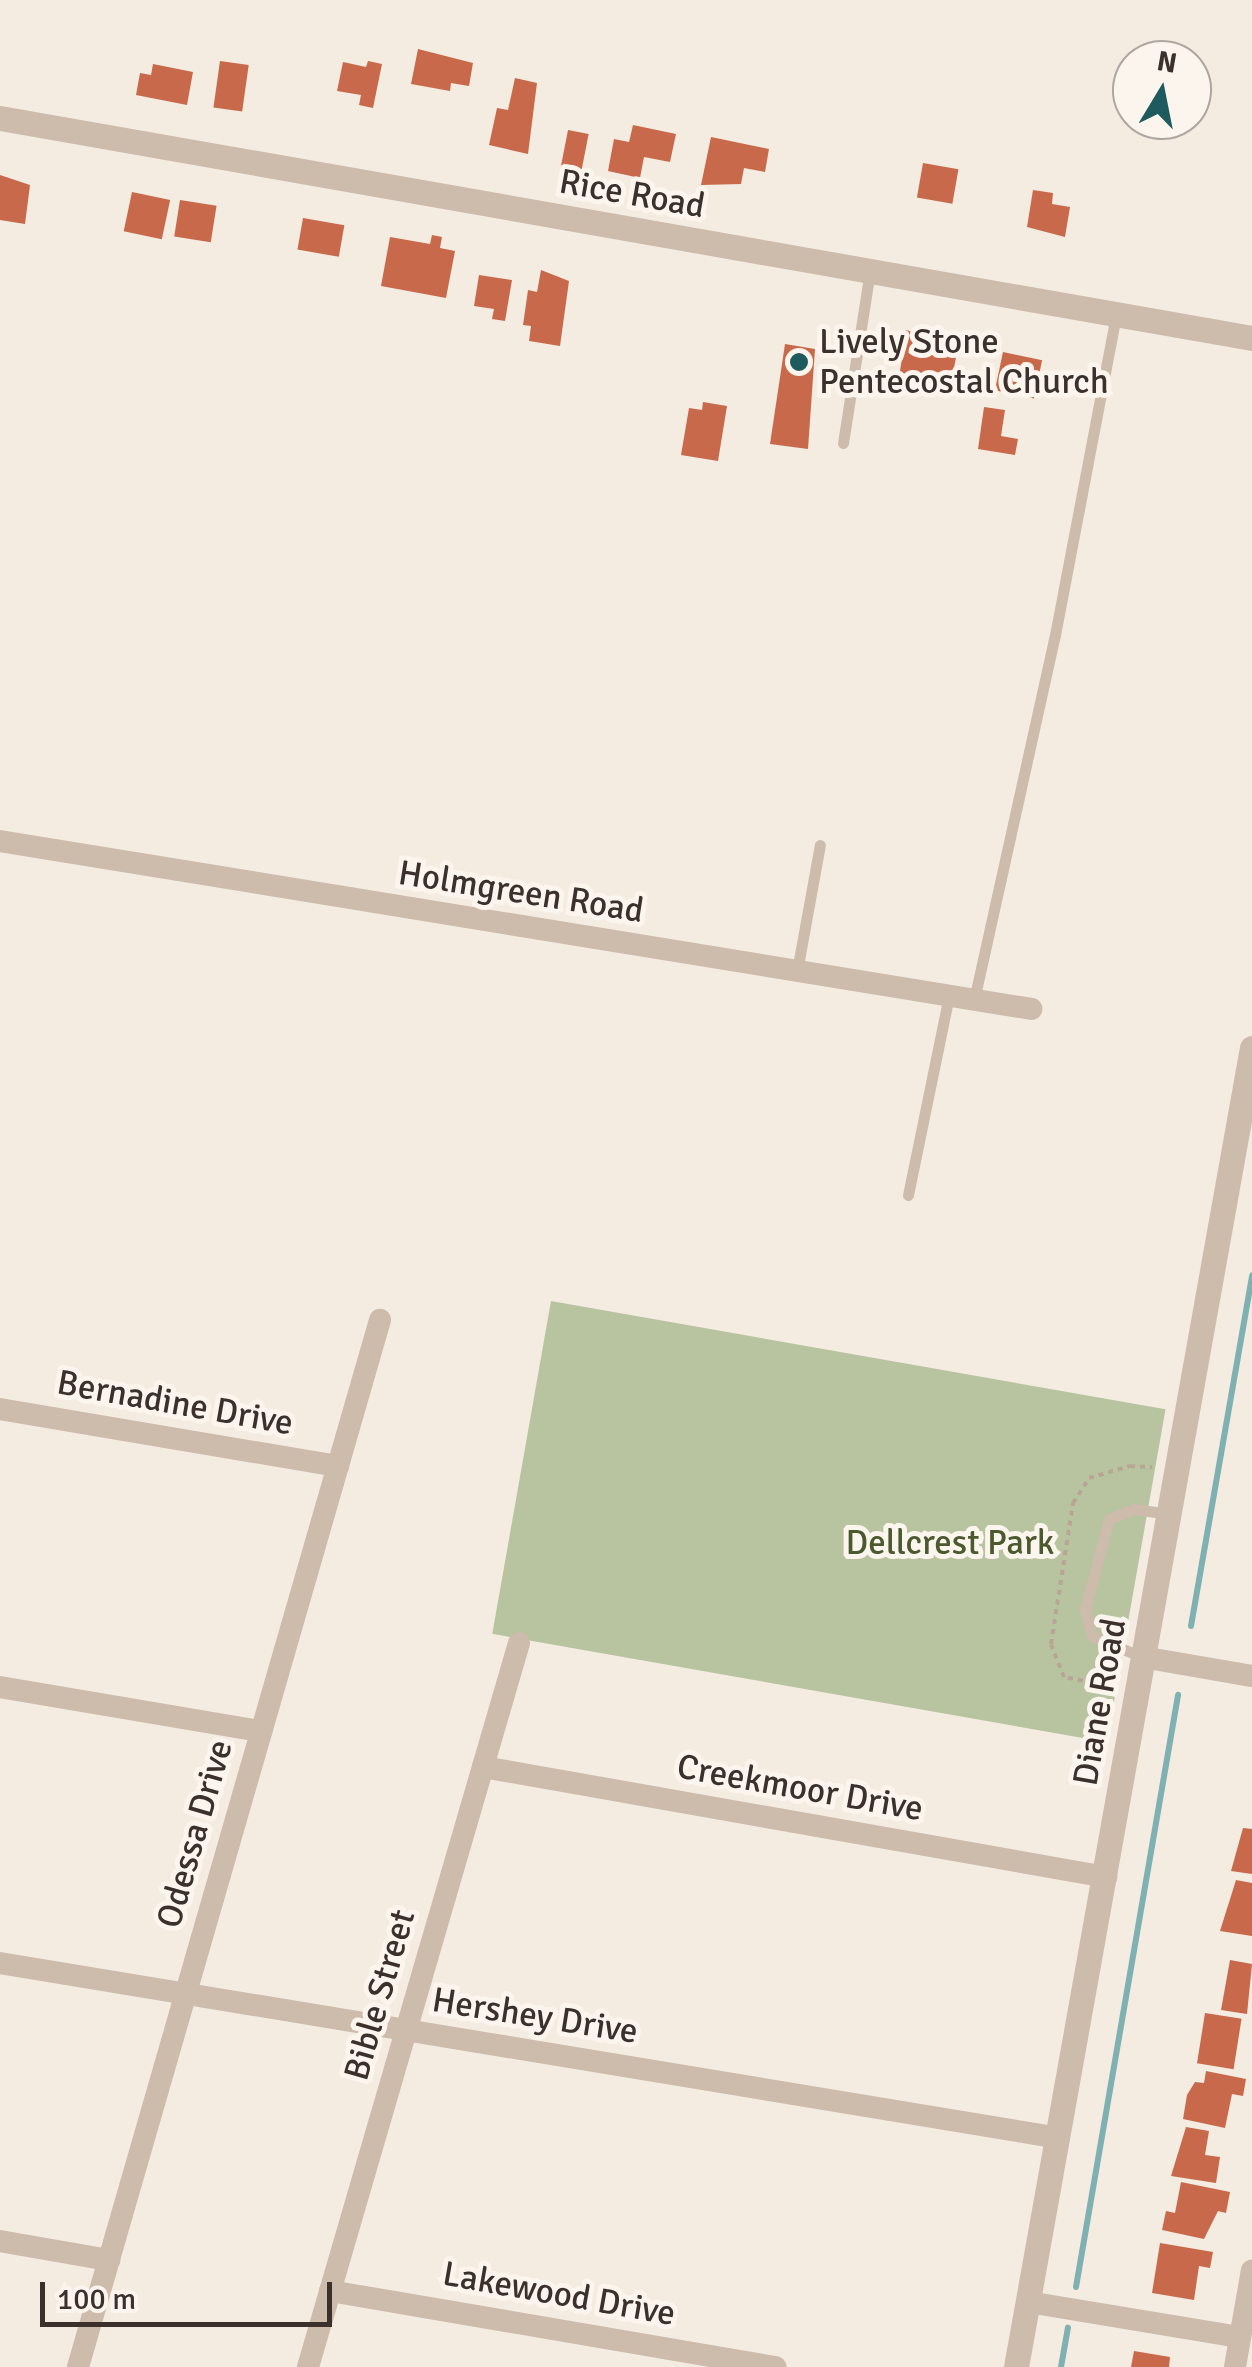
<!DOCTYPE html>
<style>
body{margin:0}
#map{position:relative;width:1252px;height:2367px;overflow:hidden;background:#f4ebe1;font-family:Signika,sans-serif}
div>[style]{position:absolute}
.green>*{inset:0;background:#b8c4a0;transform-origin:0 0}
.stream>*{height:6px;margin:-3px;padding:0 3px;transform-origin:3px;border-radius:3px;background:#7fb0b2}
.building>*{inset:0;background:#c8694b;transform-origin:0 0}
.path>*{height:4px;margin-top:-2px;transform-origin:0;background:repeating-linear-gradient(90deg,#b9a596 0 5px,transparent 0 10px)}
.service>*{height:11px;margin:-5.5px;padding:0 5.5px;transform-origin:5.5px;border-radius:5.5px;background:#cdbbac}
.minor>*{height:22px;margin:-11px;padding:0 11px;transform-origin:11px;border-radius:11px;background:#cdbbac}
.tertiary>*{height:25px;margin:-12.5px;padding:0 12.5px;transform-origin:12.5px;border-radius:12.5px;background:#cdbbac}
.dots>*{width:28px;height:28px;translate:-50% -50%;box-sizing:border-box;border:5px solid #fbf5ee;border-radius:50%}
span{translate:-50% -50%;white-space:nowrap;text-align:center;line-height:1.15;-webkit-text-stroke:10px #fbf5ee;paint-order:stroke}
.street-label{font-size:35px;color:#3b302b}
.poi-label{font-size:35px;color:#3b302b}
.left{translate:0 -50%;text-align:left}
.park-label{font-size:35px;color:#4a5a2e}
.north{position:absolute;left:1112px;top:40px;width:100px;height:100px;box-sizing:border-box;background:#fbf5ee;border:2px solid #aea6a0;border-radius:50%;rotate:10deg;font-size:28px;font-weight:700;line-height:40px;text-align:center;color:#3b302b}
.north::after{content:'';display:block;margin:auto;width:35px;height:45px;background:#1f5a5e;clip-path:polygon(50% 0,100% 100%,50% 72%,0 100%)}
.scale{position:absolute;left:40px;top:2282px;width:292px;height:45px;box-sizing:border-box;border:5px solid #3b302b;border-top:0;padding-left:12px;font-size:30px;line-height:35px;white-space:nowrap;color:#3b302b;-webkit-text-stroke:8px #fbf5ee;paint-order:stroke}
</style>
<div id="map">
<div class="green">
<div style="left:551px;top:1301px;width:624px;height:338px;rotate:10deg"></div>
</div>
<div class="stream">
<div style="left:1191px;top:1626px;width:356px;rotate:-80.1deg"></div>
<div style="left:1076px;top:2287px;width:601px;rotate:-80.22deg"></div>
<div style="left:1061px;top:2367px;width:40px;rotate:-80deg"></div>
</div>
<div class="building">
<div style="clip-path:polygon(418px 49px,473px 63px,469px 86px,451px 83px,450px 91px,411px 84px)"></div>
<div style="left:220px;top:61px;width:29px;height:47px;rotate:8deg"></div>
<div style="clip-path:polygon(368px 61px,382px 64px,373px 108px,359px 105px,361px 95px,337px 91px,343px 62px,366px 67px)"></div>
<div style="clip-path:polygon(153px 64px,193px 72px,187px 105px,136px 95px,140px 73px,151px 75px)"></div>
<div style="clip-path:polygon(515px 78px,537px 83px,528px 154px,489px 145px,497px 108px,508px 110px)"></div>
<div style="clip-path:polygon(633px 125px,676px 134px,670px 162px,644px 157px,640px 178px,608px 171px,614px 139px,629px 142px)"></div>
<div style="left:568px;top:130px;width:21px;height:40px;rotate:11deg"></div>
<div style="clip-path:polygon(711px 137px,769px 149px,765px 172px,744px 168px,741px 184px,701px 185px)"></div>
<div style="left:923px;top:163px;width:36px;height:35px;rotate:10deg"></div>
<div style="clip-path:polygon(0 175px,30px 185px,25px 224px,0 220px)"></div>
<div style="clip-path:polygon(1033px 190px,1053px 193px,1052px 204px,1070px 207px,1065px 237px,1027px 227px)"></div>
<div style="left:132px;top:192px;width:39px;height:40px;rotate:12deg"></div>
<div style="left:180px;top:200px;width:37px;height:37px;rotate:9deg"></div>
<div style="left:303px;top:218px;width:42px;height:32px;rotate:10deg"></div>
<div style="clip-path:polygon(432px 235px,442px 237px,440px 248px,455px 251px,446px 298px,381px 286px,390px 237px,430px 244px)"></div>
<div style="clip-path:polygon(541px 270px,569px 281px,560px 346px,529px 341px,531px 326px,523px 325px,528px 290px,537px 292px)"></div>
<div style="clip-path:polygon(479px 275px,512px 280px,505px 321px,492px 319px,494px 309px,474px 306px)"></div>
<div style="clip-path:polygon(906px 330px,958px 346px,953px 374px,935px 372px,933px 383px,899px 378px)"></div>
<div style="clip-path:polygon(785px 344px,815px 349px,808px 449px,770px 444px)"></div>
<div style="left:1003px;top:352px;width:40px;height:39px;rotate:12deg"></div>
<div style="clip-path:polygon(703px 402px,727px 406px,718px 461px,681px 455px,689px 408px,702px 410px)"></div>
<div style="clip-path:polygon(984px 407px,1005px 410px,1001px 436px,1018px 439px,1015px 455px,978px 449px)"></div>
<div style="clip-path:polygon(1243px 1828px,1252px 1829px,1252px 1874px,1231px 1871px)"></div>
<div style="clip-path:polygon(1236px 1880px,1252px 1883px,1252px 1936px,1220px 1931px)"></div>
<div style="clip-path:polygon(1230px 1960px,1252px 1964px,1247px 2014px,1221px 2010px)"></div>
<div style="left:1205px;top:2013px;width:37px;height:51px;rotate:9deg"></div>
<div style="clip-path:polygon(1206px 2071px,1246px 2079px,1243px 2096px,1232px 2094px,1225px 2128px,1183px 2119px,1187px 2095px,1195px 2082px,1204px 2083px)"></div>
<div style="clip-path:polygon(1186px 2127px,1209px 2131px,1205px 2155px,1220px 2157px,1216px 2183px,1171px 2176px)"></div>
<div style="clip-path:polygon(1181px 2182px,1230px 2192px,1226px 2213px,1218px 2211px,1204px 2239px,1162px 2230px,1166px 2211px,1175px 2213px)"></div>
<div style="clip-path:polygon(1160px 2243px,1213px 2252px,1210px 2268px,1199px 2266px,1194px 2300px,1152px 2293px)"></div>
<div style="clip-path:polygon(1134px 2351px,1170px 2357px,1169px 2367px,1131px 2367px)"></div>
</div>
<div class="path">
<div style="left:1112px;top:1686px;width:49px;rotate:-169.4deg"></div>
<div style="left:1064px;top:1677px;width:35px;rotate:-112deg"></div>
<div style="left:1051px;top:1644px;width:143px;rotate:-81.1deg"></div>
<div style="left:1073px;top:1503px;width:30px;rotate:-57deg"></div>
<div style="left:1089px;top:1478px;width:43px;rotate:-16.3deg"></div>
<div style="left:1130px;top:1466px;width:22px;rotate:3deg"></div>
</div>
<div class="service">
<div style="left:843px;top:443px;width:175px;rotate:-81.1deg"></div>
<div style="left:797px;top:971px;width:128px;rotate:-79.7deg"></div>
<div style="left:974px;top:1000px;width:374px;rotate:-77.5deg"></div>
<div style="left:1055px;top:635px;width:327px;rotate:-79.2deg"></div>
<div style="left:908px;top:1195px;width:203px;rotate:-78.4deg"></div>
<div style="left:1142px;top:1657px;width:54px;rotate:-157.2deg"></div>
<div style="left:1092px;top:1636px;width:28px;rotate:-105deg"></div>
<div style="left:1085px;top:1609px;width:93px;rotate:-75.1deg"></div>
<div style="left:1109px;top:1519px;width:27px;rotate:-22deg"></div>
<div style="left:1134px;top:1509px;width:34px;rotate:8deg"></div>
</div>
<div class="minor">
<div style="left:0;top:841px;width:1045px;rotate:9.25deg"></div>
<div style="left:0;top:1409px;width:343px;rotate:9.6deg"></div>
<div style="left:1142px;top:1657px;width:112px;rotate:9.8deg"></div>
<div style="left:0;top:1687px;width:265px;rotate:9.6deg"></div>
<div style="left:483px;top:1767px;width:633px;rotate:10.01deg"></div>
<div style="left:0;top:1963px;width:1073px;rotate:9.38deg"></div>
<div style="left:0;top:2241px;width:111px;rotate:9.9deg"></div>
<div style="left:330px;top:2291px;width:452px;rotate:9.7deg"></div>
<div style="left:1028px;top:2302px;width:215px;rotate:9.4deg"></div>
<div style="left:78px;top:2367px;width:1090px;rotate:-73.91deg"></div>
<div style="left:308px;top:2367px;width:754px;rotate:-73.75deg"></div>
<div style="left:1235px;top:2367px;width:98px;rotate:-80.1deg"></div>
</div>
<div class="tertiary">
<div style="left:0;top:118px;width:1271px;rotate:9.97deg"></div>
<div style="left:1016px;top:2367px;width:1340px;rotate:-79.86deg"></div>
</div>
<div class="dots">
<div style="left:799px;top:362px;background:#1f5a5e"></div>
</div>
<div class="street-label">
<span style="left:632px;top:194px;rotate:10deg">Rice Road</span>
<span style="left:521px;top:892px;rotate:9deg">Holmgreen Road</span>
<span style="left:175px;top:1403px;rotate:10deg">Bernadine Drive</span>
<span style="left:1100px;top:1702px;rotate:-80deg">Diane Road</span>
<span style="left:800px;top:1788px;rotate:10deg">Creekmoor Drive</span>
<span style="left:195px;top:1834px;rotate:-74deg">Odessa Drive</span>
<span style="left:380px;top:1995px;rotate:-74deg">Bible Street</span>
<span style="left:535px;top:2016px;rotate:9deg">Hershey Drive</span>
<span style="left:559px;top:2294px;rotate:10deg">Lakewood Drive</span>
</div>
<div class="poi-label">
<span class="left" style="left:819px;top:362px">Lively Stone<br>Pentecostal Church</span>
</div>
<div class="park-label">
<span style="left:950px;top:1543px">Dellcrest Park</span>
</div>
<div class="north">N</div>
<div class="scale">100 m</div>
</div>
